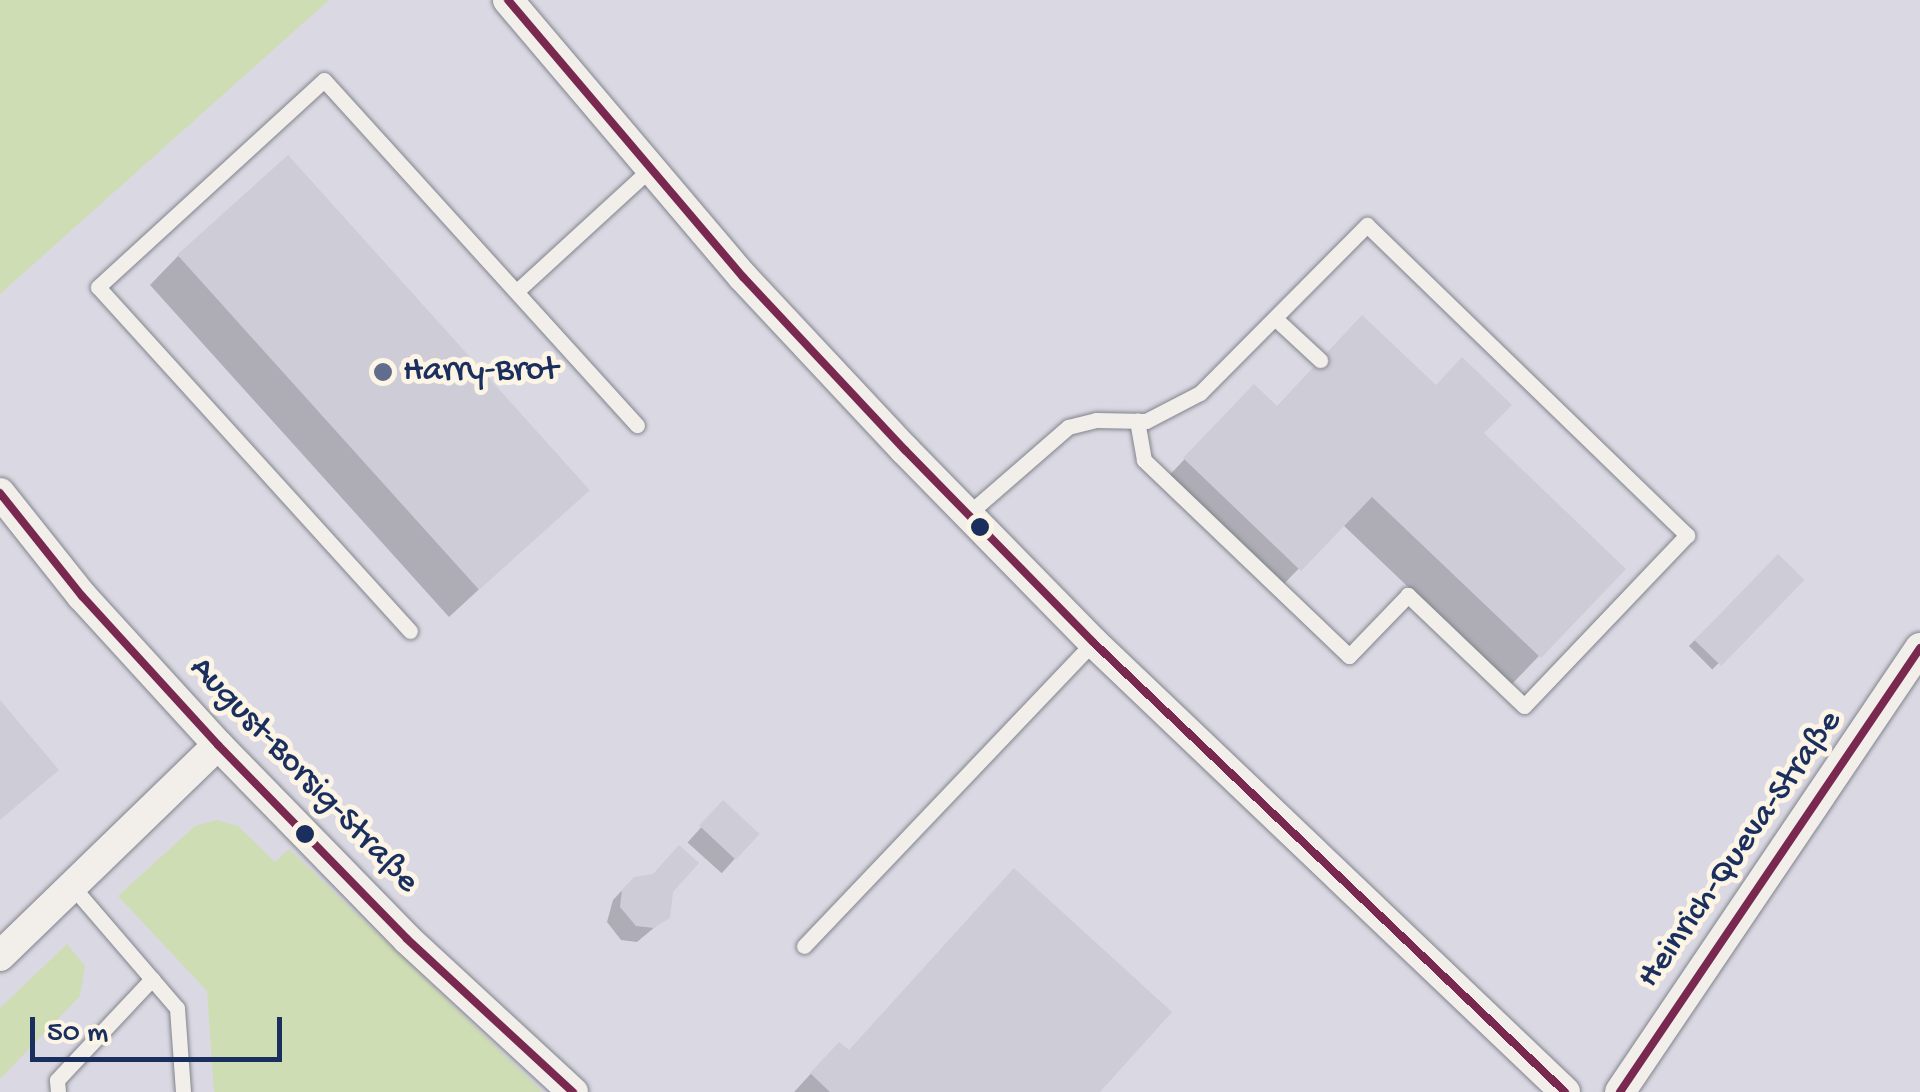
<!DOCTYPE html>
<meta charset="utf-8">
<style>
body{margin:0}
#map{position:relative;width:1920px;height:1092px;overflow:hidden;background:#e3e1e2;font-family:"Gochi Hand",sans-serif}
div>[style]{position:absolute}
.built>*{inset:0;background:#dad8e2;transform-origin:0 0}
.green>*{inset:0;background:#cfddb5}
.shadow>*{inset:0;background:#0003;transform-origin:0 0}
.building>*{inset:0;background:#cecdd7;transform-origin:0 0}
.roads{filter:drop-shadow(0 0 2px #81848d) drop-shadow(0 0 2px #81848d)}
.lane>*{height:15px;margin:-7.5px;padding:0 7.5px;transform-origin:7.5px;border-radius:7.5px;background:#f2efea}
.street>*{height:30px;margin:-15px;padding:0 15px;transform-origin:15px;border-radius:15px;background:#f2efea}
.bus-1>*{height:8px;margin:-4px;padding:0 4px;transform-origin:4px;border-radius:4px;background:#79294f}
.dots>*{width:28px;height:28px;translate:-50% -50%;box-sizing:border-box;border:5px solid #fcf5e5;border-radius:50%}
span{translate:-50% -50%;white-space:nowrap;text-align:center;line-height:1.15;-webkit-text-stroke:10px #fcf5e5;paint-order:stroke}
.poi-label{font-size:35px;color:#1b2f5e}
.left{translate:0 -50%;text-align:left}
.street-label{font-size:35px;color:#1b2f5e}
.scale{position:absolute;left:30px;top:1017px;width:252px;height:45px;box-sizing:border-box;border:5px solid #1b2f5e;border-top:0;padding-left:12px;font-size:30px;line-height:35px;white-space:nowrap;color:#1b2f5e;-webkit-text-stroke:8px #fcf5e5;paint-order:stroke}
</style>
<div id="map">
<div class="built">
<div style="left:0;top:0;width:1920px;height:1092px"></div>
</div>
<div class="green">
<div style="clip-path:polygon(0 0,329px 0,0 294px)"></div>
<div style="clip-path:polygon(217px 820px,238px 826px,275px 862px,289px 849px,543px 1092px,214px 1092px,207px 991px,118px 896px,195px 826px)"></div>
<div style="clip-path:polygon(67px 944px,85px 966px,80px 996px,0 1079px,0 1008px)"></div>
</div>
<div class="shadow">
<div style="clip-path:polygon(178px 256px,587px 490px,449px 617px,150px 285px)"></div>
<div style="clip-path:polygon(1276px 408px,1480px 433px,1623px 569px,1511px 685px,1342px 524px,1277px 591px,1163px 482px,1232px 409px)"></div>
<div style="left:1778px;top:557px;width:33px;height:126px;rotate:45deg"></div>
<div style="left:723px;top:803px;width:46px;height:53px;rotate:42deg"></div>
<div style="clip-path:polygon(628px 884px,672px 900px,668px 916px,637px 942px,621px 940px,607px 922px,613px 900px)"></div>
<div style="clip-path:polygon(847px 1052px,1096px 1092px,794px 1092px,817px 1067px)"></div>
</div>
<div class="building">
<div style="left:288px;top:155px;width:451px;height:149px;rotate:48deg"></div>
<div style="clip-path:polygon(1362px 315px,1436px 385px,1462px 357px,1512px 405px,1484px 433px,1626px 569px,1541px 658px,1372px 497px,1301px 571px,1183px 458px,1254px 384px,1277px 406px)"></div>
<div style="left:1778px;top:554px;width:37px;height:120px;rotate:44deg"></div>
<div style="clip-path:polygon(0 700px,59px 770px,0 820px)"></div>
<div style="left:723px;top:800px;width:50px;height:35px;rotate:43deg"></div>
<div style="clip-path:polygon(679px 845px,699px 863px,673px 892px,670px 918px,654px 928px,636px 926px,620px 907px,622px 890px,634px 877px,653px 874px)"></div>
<div style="clip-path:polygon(1014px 868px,1172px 1012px,1100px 1092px,830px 1092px,810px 1073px,839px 1042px,849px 1050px)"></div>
</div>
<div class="roads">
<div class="lane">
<div style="left:517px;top:291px;width:180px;rotate:-42.5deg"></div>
<div style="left:1277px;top:320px;width:59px;rotate:42.9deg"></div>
<div style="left:968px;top:514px;width:133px;rotate:-41deg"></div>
<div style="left:1068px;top:427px;width:29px;rotate:-14deg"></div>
<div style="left:1096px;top:420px;width:50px;rotate:1.1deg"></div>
<div style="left:1146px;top:421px;width:61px;rotate:-27.4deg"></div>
<div style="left:1200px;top:393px;width:237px;rotate:-45.2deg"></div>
<div style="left:1367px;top:225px;width:446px;rotate:44.1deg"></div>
<div style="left:1687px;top:535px;width:236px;rotate:133.6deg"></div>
<div style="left:1524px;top:706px;width:161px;rotate:-136.3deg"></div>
<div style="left:1408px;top:595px;width:85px;rotate:134deg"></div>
<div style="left:1349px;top:656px;width:284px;rotate:-136.3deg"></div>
<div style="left:1144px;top:460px;width:40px;rotate:-100deg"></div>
<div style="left:410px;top:631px;width:464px;rotate:-132.2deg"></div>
<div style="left:98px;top:287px;width:306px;rotate:-42.5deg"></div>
<div style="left:324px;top:80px;width:466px;rotate:47.8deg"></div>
<div style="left:72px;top:886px;width:161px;rotate:49.3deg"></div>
<div style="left:177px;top:1008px;width:84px;rotate:85.9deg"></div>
<div style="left:804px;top:946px;width:419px;rotate:-46.4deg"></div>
<div style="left:58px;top:1092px;width:12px;rotate:-95deg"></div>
<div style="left:57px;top:1080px;width:139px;rotate:-46.8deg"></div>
</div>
<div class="street">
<div style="left:508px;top:0;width:363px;rotate:49.7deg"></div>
<div style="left:743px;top:277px;width:237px;rotate:46.9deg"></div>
<div style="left:905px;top:450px;width:269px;rotate:45.6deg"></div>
<div style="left:1093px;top:642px;width:652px;rotate:43.63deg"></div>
<div style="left:0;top:493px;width:132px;rotate:51.5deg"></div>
<div style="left:82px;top:596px;width:202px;rotate:47.6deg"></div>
<div style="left:218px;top:745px;width:271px;rotate:45.7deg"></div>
<div style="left:407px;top:939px;width:226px;rotate:42.7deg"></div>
<div style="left:0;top:956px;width:303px;rotate:-44.1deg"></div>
<div style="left:1620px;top:1092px;width:536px;rotate:-55.95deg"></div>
</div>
</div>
<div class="bus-1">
<div style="left:508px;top:0;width:363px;rotate:49.7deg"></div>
<div style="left:743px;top:277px;width:237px;rotate:46.9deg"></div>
<div style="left:905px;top:450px;width:269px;rotate:45.6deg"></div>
<div style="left:1093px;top:642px;width:652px;rotate:43.63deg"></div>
<div style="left:0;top:493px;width:132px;rotate:51.5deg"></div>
<div style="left:82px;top:596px;width:202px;rotate:47.6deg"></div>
<div style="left:218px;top:745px;width:271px;rotate:45.7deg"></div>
<div style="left:407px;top:939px;width:226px;rotate:42.7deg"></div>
<div style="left:1620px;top:1092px;width:536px;rotate:-55.95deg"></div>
</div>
<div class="dots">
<div style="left:383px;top:372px;background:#616d8c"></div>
<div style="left:980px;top:527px;background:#1b2f5e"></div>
<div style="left:305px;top:834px;background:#1b2f5e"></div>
</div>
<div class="poi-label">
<span class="left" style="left:403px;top:372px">Harry-Brot</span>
</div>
<div class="street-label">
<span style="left:303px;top:776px;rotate:46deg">August-Borsig-Straße</span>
<span style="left:1741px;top:850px;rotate:-55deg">Heinrich-Queva-Straße</span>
</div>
<div class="scale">50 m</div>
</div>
